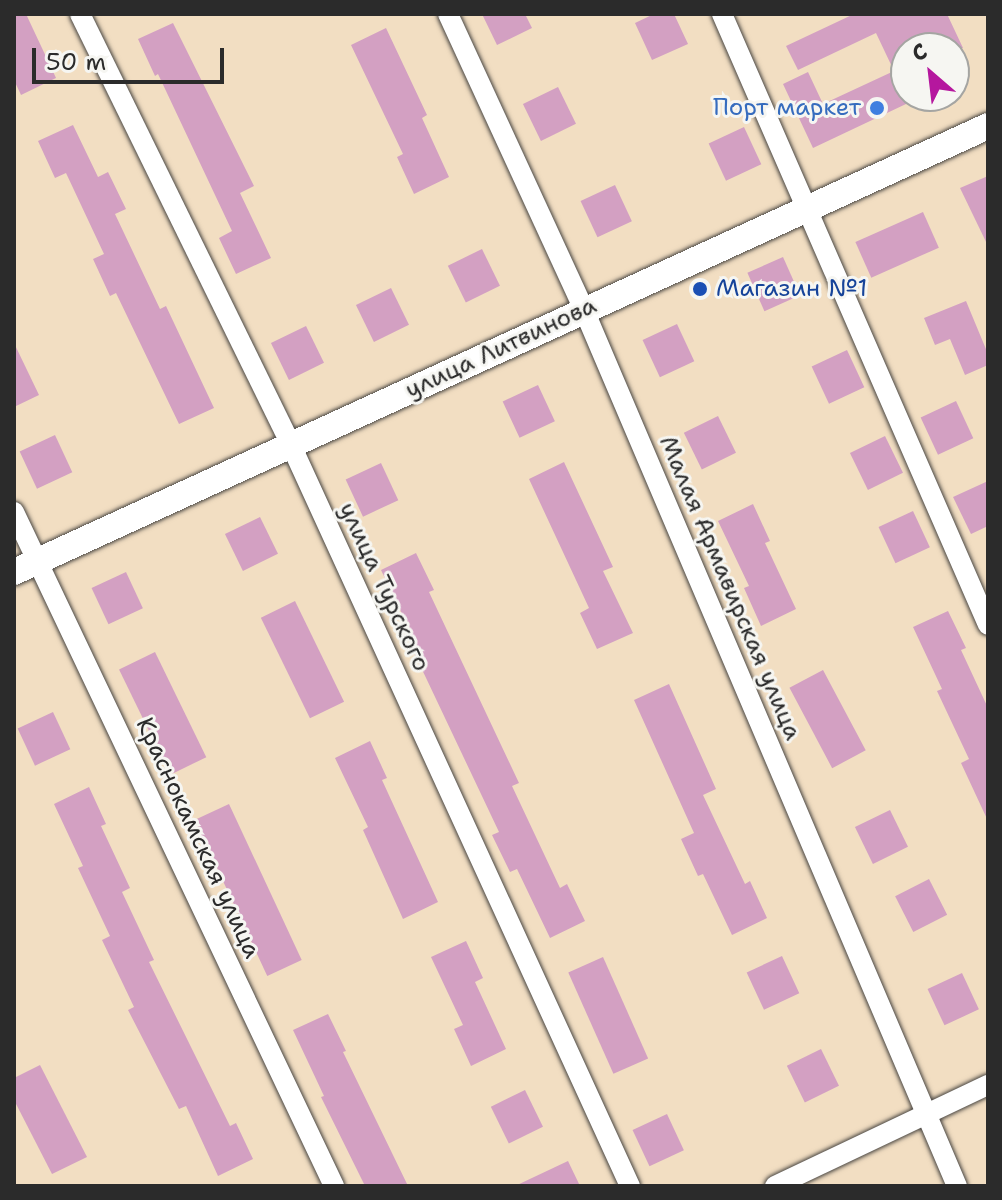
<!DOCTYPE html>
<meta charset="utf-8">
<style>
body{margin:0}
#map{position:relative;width:1002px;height:1200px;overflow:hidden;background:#f2dec2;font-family:"Shantell Sans",sans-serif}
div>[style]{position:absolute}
.building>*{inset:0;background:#d3a0c2;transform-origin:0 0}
.roads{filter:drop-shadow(0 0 2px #494642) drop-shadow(0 0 2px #494642)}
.minor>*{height:20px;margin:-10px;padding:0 10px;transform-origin:10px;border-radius:10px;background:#fff}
.tertiary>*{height:26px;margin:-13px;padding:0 13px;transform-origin:13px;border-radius:13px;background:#fff}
.dots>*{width:22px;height:22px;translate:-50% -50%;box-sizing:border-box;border:4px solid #f6f6f2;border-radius:50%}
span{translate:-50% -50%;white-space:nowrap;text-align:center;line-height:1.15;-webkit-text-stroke:6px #f6f6f2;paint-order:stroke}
.shop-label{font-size:24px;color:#366cbe}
.right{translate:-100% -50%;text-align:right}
.transit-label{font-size:24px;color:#164399}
.left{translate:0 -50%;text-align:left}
.street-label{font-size:24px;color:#2b2b2b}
.frame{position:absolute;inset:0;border:16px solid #2b2b2b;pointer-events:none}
.north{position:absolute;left:890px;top:32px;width:80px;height:80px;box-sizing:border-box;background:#f6f6f2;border:2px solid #a5a5a2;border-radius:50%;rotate:332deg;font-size:22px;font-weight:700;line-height:32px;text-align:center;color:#2b2b2b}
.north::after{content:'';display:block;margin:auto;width:28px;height:36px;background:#b5179e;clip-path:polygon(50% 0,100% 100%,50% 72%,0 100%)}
.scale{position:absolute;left:32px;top:48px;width:192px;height:36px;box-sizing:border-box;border:4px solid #2b2b2b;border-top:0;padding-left:10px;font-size:24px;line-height:28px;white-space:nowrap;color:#2b2b2b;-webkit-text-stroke:6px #f6f6f2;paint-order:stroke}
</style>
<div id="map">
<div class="building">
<div style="clip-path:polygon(14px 14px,26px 14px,56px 78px,21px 95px,14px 80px)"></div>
<div style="clip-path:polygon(482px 14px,525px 14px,532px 28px,497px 45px)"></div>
<div style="clip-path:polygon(654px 14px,674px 14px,688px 44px,652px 60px,635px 23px)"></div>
<div style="clip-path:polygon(854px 14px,947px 14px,963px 48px,906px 48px,906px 104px,813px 148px,783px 84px,808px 72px,823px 104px,894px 71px,876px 33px,798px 70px,786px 46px)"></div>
<div style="clip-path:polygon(173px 23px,254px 186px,240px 193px,271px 258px,236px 274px,219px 238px,232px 231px,158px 74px,155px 76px,138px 39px)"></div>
<div style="clip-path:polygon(386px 28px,427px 115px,422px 118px,449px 177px,414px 194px,397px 157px,403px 154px,351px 45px)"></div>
<div style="left:558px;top:87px;width:41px;height:39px;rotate:64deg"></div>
<div style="clip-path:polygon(73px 125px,98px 177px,108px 172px,126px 209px,115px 214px,160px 309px,166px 306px,214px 408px,179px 424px,116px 293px,110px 296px,93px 259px,104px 254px,66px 173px,55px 178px,38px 141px)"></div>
<div style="left:744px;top:127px;width:41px;height:39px;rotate:65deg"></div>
<div style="clip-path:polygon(988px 176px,988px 246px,960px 188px)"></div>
<div style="left:615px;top:185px;width:40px;height:38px;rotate:65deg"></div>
<div style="left:923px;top:212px;width:39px;height:74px;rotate:66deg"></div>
<div style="left:482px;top:249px;width:41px;height:38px;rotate:64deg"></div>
<div style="left:783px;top:257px;width:42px;height:39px;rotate:66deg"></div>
<div style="left:391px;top:288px;width:41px;height:39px;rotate:64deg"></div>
<div style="clip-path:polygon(966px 301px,988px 354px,988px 365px,965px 375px,950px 339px,935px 345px,924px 318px)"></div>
<div style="left:677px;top:324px;width:41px;height:38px;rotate:65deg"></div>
<div style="left:306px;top:326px;width:41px;height:39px;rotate:64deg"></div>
<div style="clip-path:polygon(14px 343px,39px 395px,14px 407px)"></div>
<div style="left:847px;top:350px;width:41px;height:39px;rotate:65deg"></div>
<div style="left:538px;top:385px;width:40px;height:39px;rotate:65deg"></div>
<div style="left:956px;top:401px;width:41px;height:39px;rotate:65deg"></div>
<div style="left:718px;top:416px;width:41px;height:38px;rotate:64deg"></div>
<div style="left:55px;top:435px;width:41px;height:39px;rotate:65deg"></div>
<div style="left:885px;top:436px;width:41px;height:39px;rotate:64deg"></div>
<div style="clip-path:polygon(564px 462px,613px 567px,603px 571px,633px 633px,597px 649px,580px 613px,589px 608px,529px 479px)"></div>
<div style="left:381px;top:463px;width:41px;height:39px;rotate:65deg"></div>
<div style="clip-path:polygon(988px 481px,988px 526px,971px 534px,953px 497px)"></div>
<div style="clip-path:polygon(753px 504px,770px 541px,765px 543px,796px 609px,761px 626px,744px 588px,749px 586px,718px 521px)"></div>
<div style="left:913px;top:511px;width:40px;height:38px;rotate:65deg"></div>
<div style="left:260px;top:517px;width:41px;height:39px;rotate:64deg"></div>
<div style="clip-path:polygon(416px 553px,434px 590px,429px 592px,519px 783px,512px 786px,560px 888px,567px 884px,585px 921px,550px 938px,517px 869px,510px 872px,492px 835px,499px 832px,409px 642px,414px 639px,381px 570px)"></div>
<div style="left:126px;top:572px;width:40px;height:38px;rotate:65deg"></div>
<div style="left:295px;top:601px;width:112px;height:38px;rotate:64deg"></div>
<div style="clip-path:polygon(948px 611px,966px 648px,961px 650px,988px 708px,988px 821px,961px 763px,969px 759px,937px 691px,942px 689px,913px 627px)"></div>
<div style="left:155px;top:652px;width:117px;height:40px;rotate:64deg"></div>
<div style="left:823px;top:670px;width:91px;height:38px;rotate:62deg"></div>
<div style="clip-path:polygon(669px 684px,716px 789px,703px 795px,745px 884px,750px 881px,767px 918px,732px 935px,703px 874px,698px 876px,681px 839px,694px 833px,634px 700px)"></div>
<div style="left:53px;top:712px;width:41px;height:39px;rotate:65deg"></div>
<div style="clip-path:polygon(370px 741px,387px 778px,382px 780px,438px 902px,403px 919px,363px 830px,368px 827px,335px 758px)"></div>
<div style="clip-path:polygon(89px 787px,106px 824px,101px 826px,130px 888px,122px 892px,154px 960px,149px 962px,230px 1126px,236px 1123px,253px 1159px,218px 1176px,186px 1106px,179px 1109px,128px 1010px,134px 1007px,102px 940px,110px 936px,78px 868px,83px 866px,54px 804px)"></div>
<div style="left:229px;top:804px;width:172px;height:38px;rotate:65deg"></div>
<div style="left:890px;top:810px;width:41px;height:39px;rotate:64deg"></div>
<div style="left:929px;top:879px;width:40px;height:38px;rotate:63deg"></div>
<div style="clip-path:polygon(466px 941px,483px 978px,475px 982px,506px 1049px,471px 1066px,454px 1029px,463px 1025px,431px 957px)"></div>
<div style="left:782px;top:956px;width:41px;height:39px;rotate:65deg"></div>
<div style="left:603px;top:957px;width:111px;height:38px;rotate:66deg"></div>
<div style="left:962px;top:973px;width:40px;height:38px;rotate:65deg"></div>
<div style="clip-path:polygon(328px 1014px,346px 1051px,343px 1052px,408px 1186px,365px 1186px,321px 1097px,324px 1096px,293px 1030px)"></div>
<div style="left:821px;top:1049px;width:41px;height:38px;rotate:64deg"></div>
<div style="clip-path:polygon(40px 1065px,87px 1157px,52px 1174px,14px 1100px,14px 1078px)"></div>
<div style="left:525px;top:1090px;width:41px;height:38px;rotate:64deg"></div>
<div style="left:667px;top:1114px;width:40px;height:38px;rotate:65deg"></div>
<div style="clip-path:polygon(568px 1161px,580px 1186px,515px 1186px)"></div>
</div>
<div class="roads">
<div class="minor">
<div style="left:80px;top:14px;width:480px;rotate:63.9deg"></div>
<div style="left:291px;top:445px;width:815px;rotate:65.42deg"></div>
<div style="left:448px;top:14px;width:326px;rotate:65.3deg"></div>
<div style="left:584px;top:310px;width:952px;rotate:66.94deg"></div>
<div style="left:722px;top:14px;width:666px;rotate:66.47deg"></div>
<div style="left:14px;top:512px;width:746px;rotate:64.6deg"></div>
<div style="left:775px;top:1186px;width:236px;rotate:-25.4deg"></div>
</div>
<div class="tertiary">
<div style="left:14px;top:572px;width:1071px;rotate:-24.6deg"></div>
</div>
</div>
<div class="dots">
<div style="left:877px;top:108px;background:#3f7fe0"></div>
<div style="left:700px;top:289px;background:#1a4fb4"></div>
</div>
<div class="shop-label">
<span class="right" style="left:861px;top:108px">Порт маркет</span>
</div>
<div class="transit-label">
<span class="left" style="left:716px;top:289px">Магазин №1</span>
</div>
<div class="street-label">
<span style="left:501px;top:348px;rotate:-25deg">улица Литвинова</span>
<span style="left:384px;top:587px;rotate:65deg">улица Турского</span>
<span style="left:730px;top:588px;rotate:67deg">Малая Армавирская улица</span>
<span style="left:198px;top:838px;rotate:65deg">Краснокамская улица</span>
</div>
<div class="frame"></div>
<div class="north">С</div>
<div class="scale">50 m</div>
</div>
